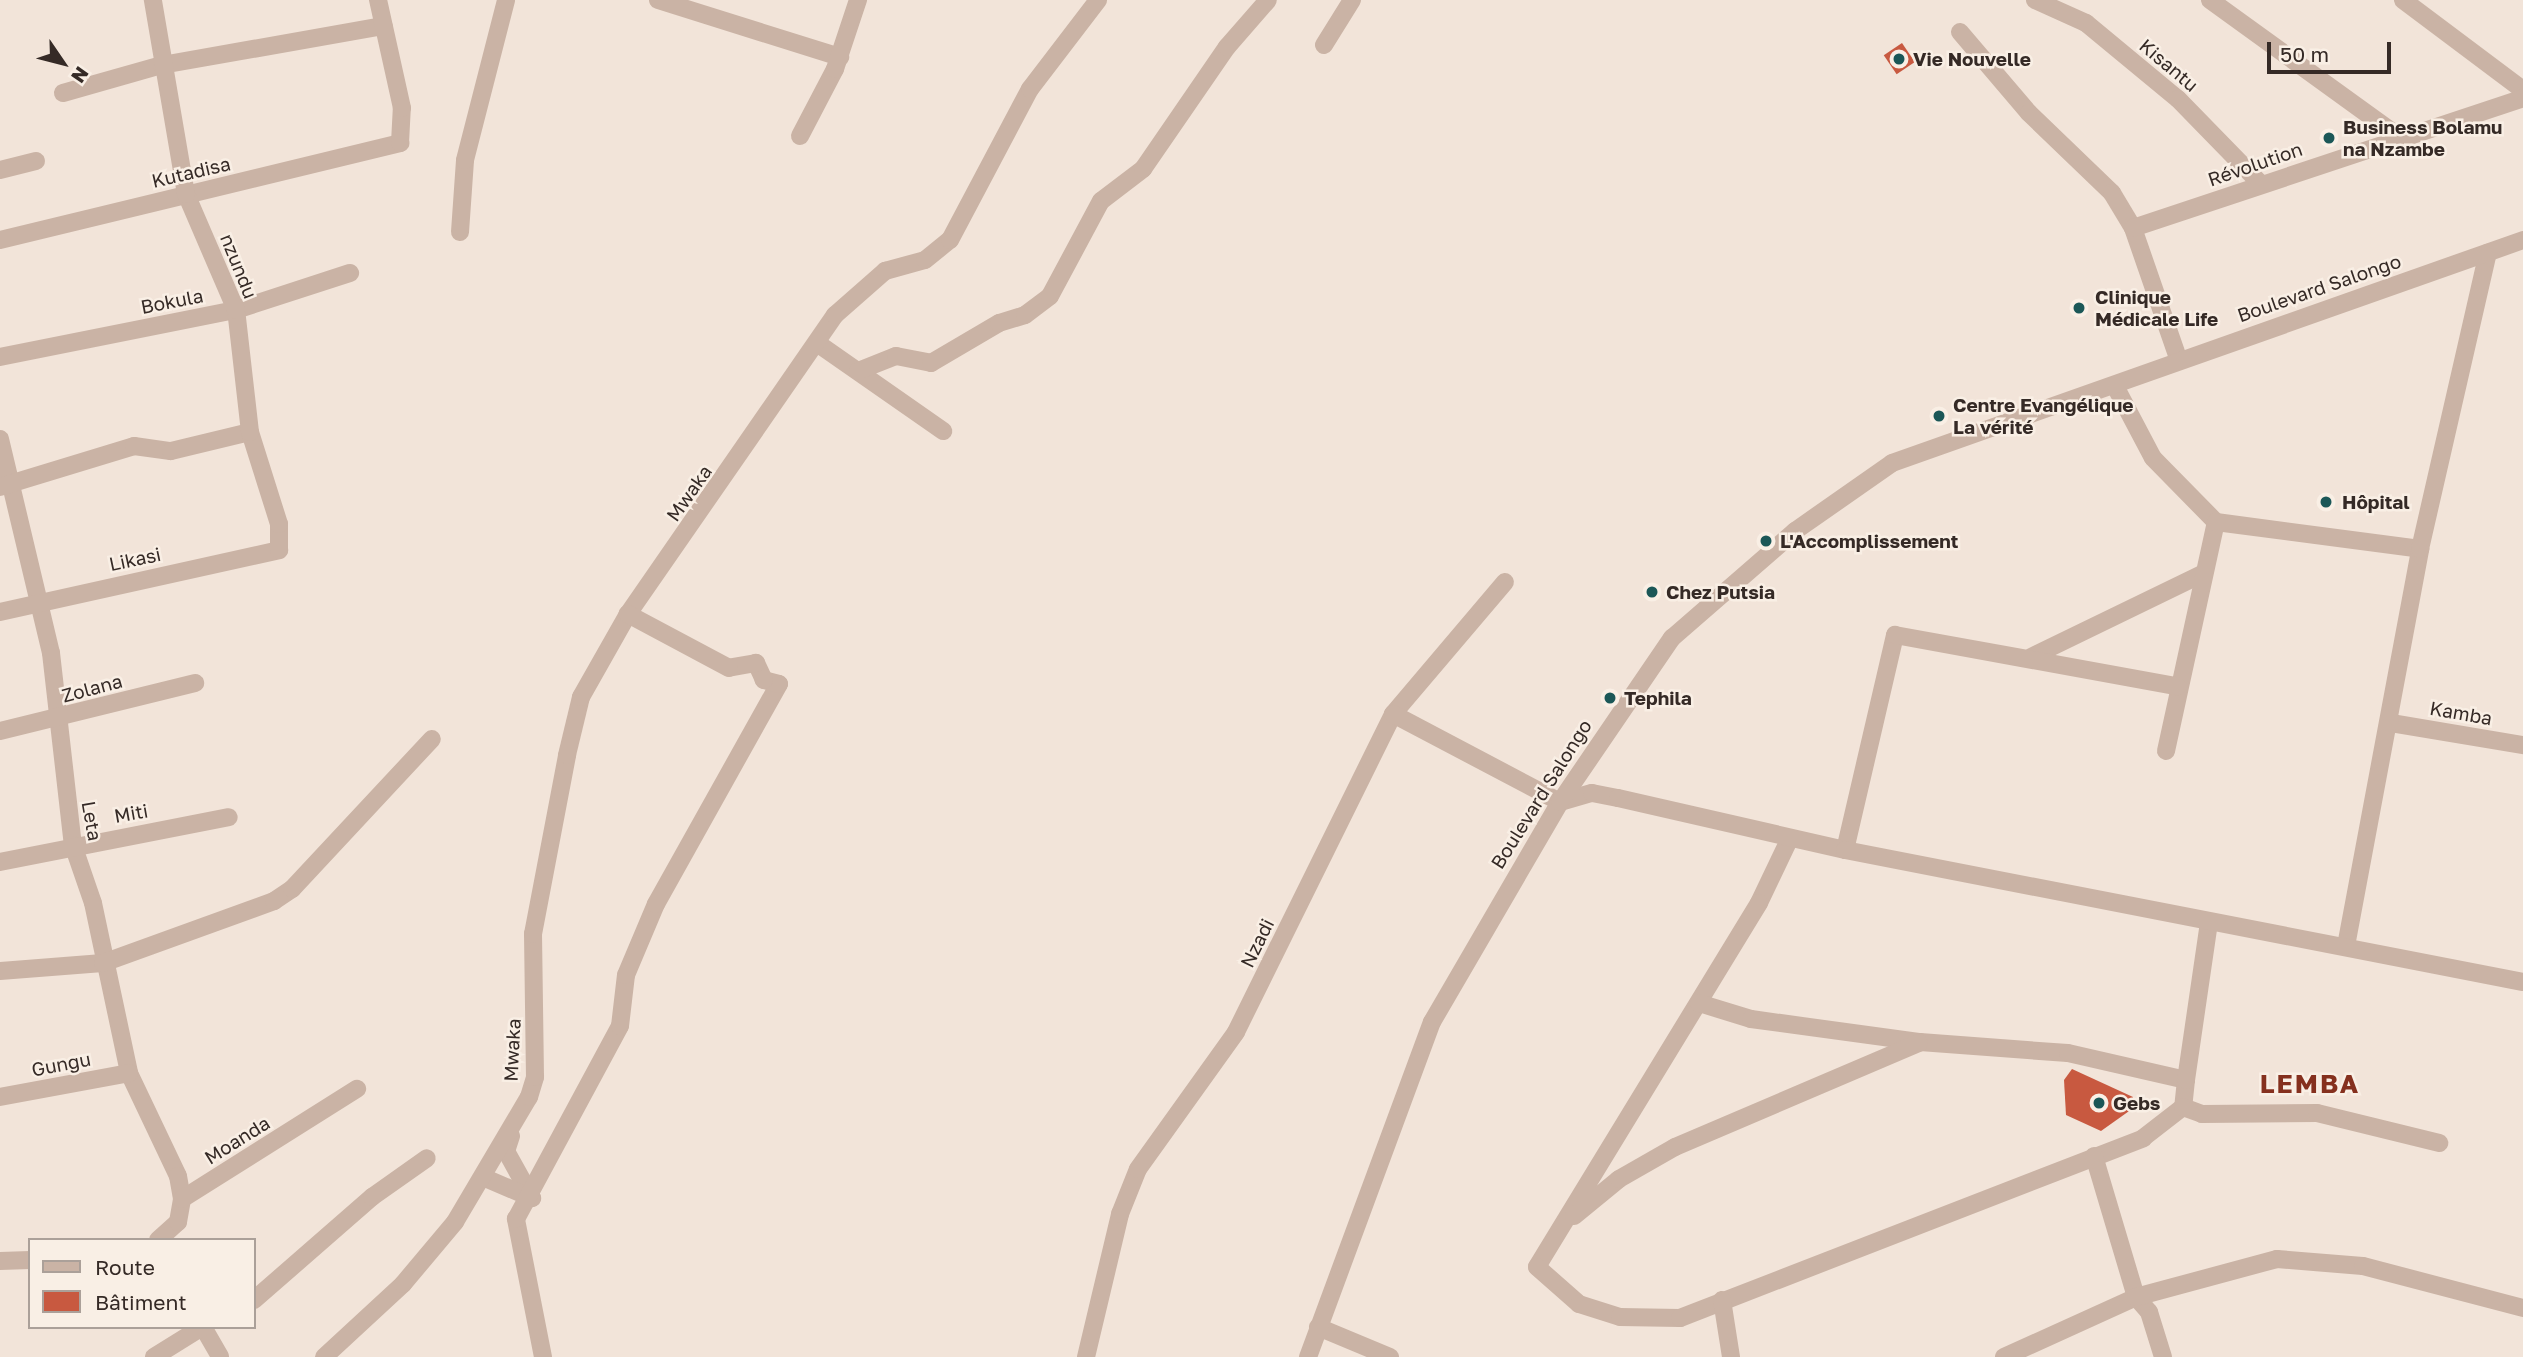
<!DOCTYPE html>
<meta charset="utf-8">
<style>
body{margin:0}
#map{position:relative;width:2523px;height:1357px;overflow:hidden;background:#f2e4d9;font-family:"Golos Text",sans-serif}
div>[style]{position:absolute}
.building>*{inset:0;background:#c85940;transform-origin:0 0}
.minor>*{height:18px;margin:-9px;padding:0 9px;transform-origin:9px;border-radius:9px;background:#cab3a5}
.dots>*{width:19px;height:19px;translate:-50% -50%;box-sizing:border-box;border:4px solid #f9efe5;border-radius:50%}
span{translate:-50% -50%;white-space:nowrap;text-align:center;line-height:1.15;-webkit-text-stroke:5px #f9efe5;paint-order:stroke}
.poi-label{font-size:19px;color:#352a26;font-weight:700}
.left{translate:0 -50%;text-align:left}
.street-label{font-size:19px;color:#352a26}
.district-label{font-size:26px;color:#85301e;font-weight:700;letter-spacing:2px}
.legend{position:absolute;left:28px;top:1238px;width:228px;height:91px;box-sizing:border-box;background:#f9efe5;border:2px solid #aba099;margin:0;padding:9px 12px;list-style:none;font-size:21px;color:#352a26}
.legend li{display:flex;align-items:center;gap:14px;height:35px}
.legend b{width:35px;border:2px solid #aba099}
.north{position:absolute;left:28px;top:28px;width:70px;height:70px;-webkit-text-stroke:5px #f9efe5;paint-order:stroke;rotate:125deg;font-size:19px;font-weight:700;line-height:28px;text-align:center;color:#352a26}
.north::after{content:'';display:block;margin:auto;width:24px;height:32px;background:#352a26;clip-path:polygon(50% 0,100% 100%,50% 72%,0 100%)}
.scale{position:absolute;left:2267px;top:42px;width:124px;height:32px;box-sizing:border-box;border:4px solid #352a26;border-top:0;padding-left:9px;font-size:21px;line-height:24px;white-space:nowrap;color:#352a26;-webkit-text-stroke:5px #f9efe5;paint-order:stroke}
</style>
<div id="map">
<div class="building">
<div style="left:1902px;top:43px;width:23px;height:22px;rotate:56deg"></div>
<div style="clip-path:polygon(2072px 1069px,2133px 1097px,2132px 1109px,2101px 1131px,2066px 1115px,2064px 1080px)"></div>
</div>
<div class="minor">
<div style="left:658px;top:0;width:191px;rotate:17.4deg"></div>
<div style="left:2035px;top:0;width:56px;rotate:24.3deg"></div>
<div style="left:2086px;top:23px;width:119px;rotate:39.6deg"></div>
<div style="left:2178px;top:99px;width:119px;rotate:45.7deg"></div>
<div style="left:2210px;top:0;width:233px;rotate:35.9deg"></div>
<div style="left:2403px;top:0;width:150px;rotate:36.9deg"></div>
<div style="left:1960px;top:32px;width:106px;rotate:49.6deg"></div>
<div style="left:2029px;top:113px;width:115px;rotate:43.9deg"></div>
<div style="left:2112px;top:193px;width:41px;rotate:59deg"></div>
<div style="left:1324px;top:45px;width:53px;rotate:-58.1deg"></div>
<div style="left:63px;top:93px;width:103px;rotate:-15.8deg"></div>
<div style="left:162px;top:65px;width:225px;rotate:-10deg"></div>
<div style="left:800px;top:136px;width:76px;rotate:-62.4deg"></div>
<div style="left:835px;top:69px;width:73px;rotate:-71.6deg"></div>
<div style="left:0;top:170px;width:37px;rotate:-14deg"></div>
<div style="left:460px;top:232px;width:72px;rotate:-86deg"></div>
<div style="left:465px;top:160px;width:165px;rotate:-75.6deg"></div>
<div style="left:0;top:240px;width:412px;rotate:-13.6deg"></div>
<div style="left:400px;top:143px;width:35px;rotate:-87deg"></div>
<div style="left:402px;top:108px;width:111px;rotate:-102.5deg"></div>
<div style="left:817px;top:343px;width:154px;rotate:34.9deg"></div>
<div style="left:0;top:357px;width:241px;rotate:-11.3deg"></div>
<div style="left:236px;top:310px;width:120px;rotate:-18deg"></div>
<div style="left:2178px;top:358px;width:138px;rotate:-109.1deg"></div>
<div style="left:2133px;top:228px;width:411px;rotate:-18.4deg"></div>
<div style="left:858px;top:371px;width:41px;rotate:-21.5deg"></div>
<div style="left:896px;top:356px;width:36px;rotate:11deg"></div>
<div style="left:931px;top:363px;width:79px;rotate:-30.5deg"></div>
<div style="left:999px;top:323px;width:27px;rotate:-17deg"></div>
<div style="left:1025px;top:315px;width:31px;rotate:-37deg"></div>
<div style="left:1050px;top:296px;width:108px;rotate:-61.8deg"></div>
<div style="left:1101px;top:201px;width:53px;rotate:-37.3deg"></div>
<div style="left:1143px;top:169px;width:148px;rotate:-55.5deg"></div>
<div style="left:1227px;top:47px;width:62px;rotate:-48.9deg"></div>
<div style="left:2115px;top:386px;width:81px;rotate:62.2deg"></div>
<div style="left:2153px;top:458px;width:90px;rotate:45.5deg"></div>
<div style="left:0;top:439px;width:220px;rotate:76.6deg"></div>
<div style="left:51px;top:653px;width:193px;rotate:83.5deg"></div>
<div style="left:73px;top:845px;width:61px;rotate:71deg"></div>
<div style="left:93px;top:903px;width:174px;rotate:78deg"></div>
<div style="left:129px;top:1073px;width:114px;rotate:64.6deg"></div>
<div style="left:178px;top:1176px;width:23px;rotate:80deg"></div>
<div style="left:0;top:487px;width:140px;rotate:-17deg"></div>
<div style="left:134px;top:446px;width:37px;rotate:8deg"></div>
<div style="left:171px;top:451px;width:81px;rotate:-13.5deg"></div>
<div style="left:0;top:612px;width:286px;rotate:-12.5deg"></div>
<div style="left:279px;top:550px;width:26px;rotate:-90deg"></div>
<div style="left:279px;top:524px;width:96px;rotate:-107.5deg"></div>
<div style="left:250px;top:432px;width:123px;rotate:-96.5deg"></div>
<div style="left:236px;top:310px;width:126px;rotate:-113.3deg"></div>
<div style="left:186px;top:194px;width:197px;rotate:-99.7deg"></div>
<div style="left:2031px;top:657px;width:190px;rotate:-25.9deg"></div>
<div style="left:1393px;top:714px;width:173px;rotate:-49.7deg"></div>
<div style="left:2391px;top:723px;width:134px;rotate:9.5deg"></div>
<div style="left:0;top:731px;width:201px;rotate:-13.8deg"></div>
<div style="left:2166px;top:751px;width:234px;rotate:-77.7deg"></div>
<div style="left:2216px;top:522px;width:206px;rotate:7.5deg"></div>
<div style="left:1790px;top:838px;width:72px;rotate:115.5deg"></div>
<div style="left:1759px;top:903px;width:426px;rotate:121.4deg"></div>
<div style="left:1537px;top:1267px;width:56px;rotate:41.4deg"></div>
<div style="left:1579px;top:1304px;width:43px;rotate:17.6deg"></div>
<div style="left:1620px;top:1317px;width:60px;rotate:1deg"></div>
<div style="left:1680px;top:1318px;width:497px;rotate:-21.2deg"></div>
<div style="left:2143px;top:1138px;width:51px;rotate:-37.8deg"></div>
<div style="left:1845px;top:850px;width:221px;rotate:-76.9deg"></div>
<div style="left:1895px;top:635px;width:287px;rotate:10.3deg"></div>
<div style="left:0;top:862px;width:233px;rotate:-11.1deg"></div>
<div style="left:2346px;top:946px;width:404px;rotate:-79.4deg"></div>
<div style="left:2420px;top:549px;width:304px;rotate:-77.1deg"></div>
<div style="left:0;top:971px;width:103px;rotate:-4.4deg"></div>
<div style="left:103px;top:963px;width:182px;rotate:-19.9deg"></div>
<div style="left:274px;top:901px;width:22px;rotate:-34deg"></div>
<div style="left:292px;top:889px;width:205px;rotate:-47deg"></div>
<div style="left:1699px;top:1003px;width:54px;rotate:17.1deg"></div>
<div style="left:1751px;top:1019px;width:171px;rotate:7.8deg"></div>
<div style="left:1920px;top:1042px;width:148px;rotate:4.3deg"></div>
<div style="left:2068px;top:1053px;width:121px;rotate:12.9deg"></div>
<div style="left:2186px;top:1080px;width:27px;rotate:96deg"></div>
<div style="left:2183px;top:1107px;width:20px;rotate:20deg"></div>
<div style="left:2202px;top:1114px;width:115px;rotate:-0.5deg"></div>
<div style="left:2317px;top:1113px;width:126px;rotate:13.8deg"></div>
<div style="left:2186px;top:1080px;width:160px;rotate:-81.7deg"></div>
<div style="left:0;top:1097px;width:131px;rotate:-10.5deg"></div>
<div style="left:511px;top:1136px;width:16px;rotate:108deg"></div>
<div style="left:506px;top:1151px;width:54px;rotate:61deg"></div>
<div style="left:2094px;top:1156px;width:147px;rotate:73.4deg"></div>
<div style="left:2136px;top:1297px;width:20px;rotate:49deg"></div>
<div style="left:2149px;top:1312px;width:47px;rotate:72.7deg"></div>
<div style="left:485px;top:1178px;width:51px;rotate:23.1deg"></div>
<div style="left:1574px;top:1216px;width:58px;rotate:-39.4deg"></div>
<div style="left:1619px;top:1179px;width:64px;rotate:-29.7deg"></div>
<div style="left:1675px;top:1147px;width:265px;rotate:-23.1deg"></div>
<div style="left:158px;top:1240px;width:27px;rotate:-42deg"></div>
<div style="left:178px;top:1222px;width:23px;rotate:-80deg"></div>
<div style="left:182px;top:1199px;width:207px;rotate:-32.2deg"></div>
<div style="left:0;top:1261px;width:30px;rotate:-2deg"></div>
<div style="left:254px;top:1300px;width:157px;rotate:-41.1deg"></div>
<div style="left:372px;top:1197px;width:67px;rotate:-35.3deg"></div>
<div style="left:1722px;top:1300px;width:58px;rotate:81deg"></div>
<div style="left:203px;top:1327px;width:34px;rotate:60deg"></div>
<div style="left:1318px;top:1327px;width:78px;rotate:22.6deg"></div>
<div style="left:154px;top:1357px;width:57px;rotate:-32deg"></div>
<div style="left:324px;top:1357px;width:108px;rotate:-42.7deg"></div>
<div style="left:403px;top:1284px;width:81px;rotate:-50deg"></div>
<div style="left:455px;top:1222px;width:145px;rotate:-59.4deg"></div>
<div style="left:529px;top:1097px;width:21px;rotate:-73deg"></div>
<div style="left:535px;top:1077px;width:143px;rotate:-90.8deg"></div>
<div style="left:533px;top:934px;width:182px;rotate:-79.2deg"></div>
<div style="left:567px;top:755px;width:60px;rotate:-76.4deg"></div>
<div style="left:581px;top:697px;width:95px;rotate:-60.5deg"></div>
<div style="left:628px;top:614px;width:364px;rotate:-55.3deg"></div>
<div style="left:835px;top:315px;width:67px;rotate:-41.3deg"></div>
<div style="left:885px;top:271px;width:41px;rotate:-15.4deg"></div>
<div style="left:925px;top:260px;width:32px;rotate:-39deg"></div>
<div style="left:950px;top:240px;width:171px;rotate:-62.1deg"></div>
<div style="left:1030px;top:89px;width:112px;rotate:-52.6deg"></div>
<div style="left:543px;top:1357px;width:141px;rotate:-101.1deg"></div>
<div style="left:516px;top:1219px;width:219px;rotate:-61.7deg"></div>
<div style="left:620px;top:1026px;width:51px;rotate:-83.3deg"></div>
<div style="left:626px;top:975px;width:77px;rotate:-67.1deg"></div>
<div style="left:656px;top:904px;width:252px;rotate:-60.8deg"></div>
<div style="left:779px;top:684px;width:16px;rotate:-165deg"></div>
<div style="left:764px;top:680px;width:19px;rotate:-115deg"></div>
<div style="left:756px;top:663px;width:27px;rotate:170deg"></div>
<div style="left:729px;top:668px;width:115px;rotate:-151.9deg"></div>
<div style="left:1086px;top:1357px;width:147px;rotate:-76.6deg"></div>
<div style="left:1120px;top:1214px;width:48px;rotate:-68.2deg"></div>
<div style="left:1138px;top:1169px;width:168px;rotate:-54.4deg"></div>
<div style="left:1236px;top:1032px;width:355px;rotate:-63.7deg"></div>
<div style="left:1393px;top:714px;width:189px;rotate:27.8deg"></div>
<div style="left:1560px;top:802px;width:33px;rotate:-16deg"></div>
<div style="left:1592px;top:793px;width:26px;rotate:11deg"></div>
<div style="left:1618px;top:798px;width:233px;rotate:12.9deg"></div>
<div style="left:1845px;top:850px;width:691px;rotate:11.02deg"></div>
<div style="left:1308px;top:1357px;width:357px;rotate:-69.7deg"></div>
<div style="left:1432px;top:1022px;width:255px;rotate:-59.8deg"></div>
<div style="left:1560px;top:802px;width:199px;rotate:-55.7deg"></div>
<div style="left:1672px;top:638px;width:163px;rotate:-41deg"></div>
<div style="left:1795px;top:531px;width:118px;rotate:-35deg"></div>
<div style="left:1892px;top:463px;width:669px;rotate:-19.46deg"></div>
<div style="left:2004px;top:1357px;width:145px;rotate:-24.4deg"></div>
<div style="left:2136px;top:1297px;width:146px;rotate:-15.1deg"></div>
<div style="left:2277px;top:1259px;width:86px;rotate:4.7deg"></div>
<div style="left:2363px;top:1266px;width:165px;rotate:14.7deg"></div>
</div>
<div class="dots">
<div style="left:1899px;top:59px;background:#1b5757"></div>
<div style="left:2329px;top:138px;background:#1b5757"></div>
<div style="left:2079px;top:308px;background:#1b5757"></div>
<div style="left:1939px;top:416px;background:#1b5757"></div>
<div style="left:2326px;top:502px;background:#1b5757"></div>
<div style="left:1766px;top:541px;background:#1b5757"></div>
<div style="left:1652px;top:592px;background:#1b5757"></div>
<div style="left:1610px;top:698px;background:#1b5757"></div>
<div style="left:2099px;top:1103px;background:#1b5757"></div>
</div>
<div class="poi-label">
<span class="left" style="left:1913px;top:59px">Vie Nouvelle</span>
<span class="left" style="left:2343px;top:138px">Business Bolamu<br>na Nzambe</span>
<span class="left" style="left:2095px;top:308px">Clinique<br>Médicale Life</span>
<span class="left" style="left:1953px;top:416px">Centre Evangélique<br>La vérité</span>
<span class="left" style="left:2342px;top:502px">Hôpital</span>
<span class="left" style="left:1780px;top:541px">L'Accomplissement</span>
<span class="left" style="left:1666px;top:592px">Chez Putsia</span>
<span class="left" style="left:1624px;top:698px">Tephila</span>
<span class="left" style="left:2113px;top:1103px">Gebs</span>
</div>
<div class="street-label">
<span style="left:2169px;top:65px;rotate:40deg">Kisantu</span>
<span style="left:2255px;top:164px;rotate:-19deg">Révolution</span>
<span style="left:191px;top:172px;rotate:-13deg">Kutadisa</span>
<span style="left:239px;top:266px;rotate:68deg">nzundu</span>
<span style="left:2319px;top:288px;rotate:-19deg">Boulevard Salongo</span>
<span style="left:172px;top:301px;rotate:-11deg">Bokula</span>
<span style="left:689px;top:493px;rotate:-55deg">Mwaka</span>
<span style="left:135px;top:559px;rotate:-12deg">Likasi</span>
<span style="left:92px;top:688px;rotate:-15deg">Zolana</span>
<span style="left:2461px;top:713px;rotate:10deg">Kamba</span>
<span style="left:1541px;top:794px;rotate:-58deg">Boulevard Salongo</span>
<span style="left:131px;top:813px;rotate:-10deg">Miti</span>
<span style="left:92px;top:821px;rotate:80deg">Leta</span>
<span style="left:1257px;top:943px;rotate:-64deg">Nzadi</span>
<span style="left:512px;top:1050px;rotate:-87deg">Mwaka</span>
<span style="left:61px;top:1064px;rotate:-11deg">Gungu</span>
<span style="left:237px;top:1140px;rotate:-32deg">Moanda</span>
</div>
<div class="district-label">
<span style="left:2310px;top:1084px">LEMBA</span>
</div>
<ul class="legend">
<li><b style="height:9px;background:#cab3a5"></b>Route</li>
<li><b style="height:19px;background:#c85940"></b>Bâtiment</li>
</ul>
<div class="north">N</div>
<div class="scale">50 m</div>
</div>
